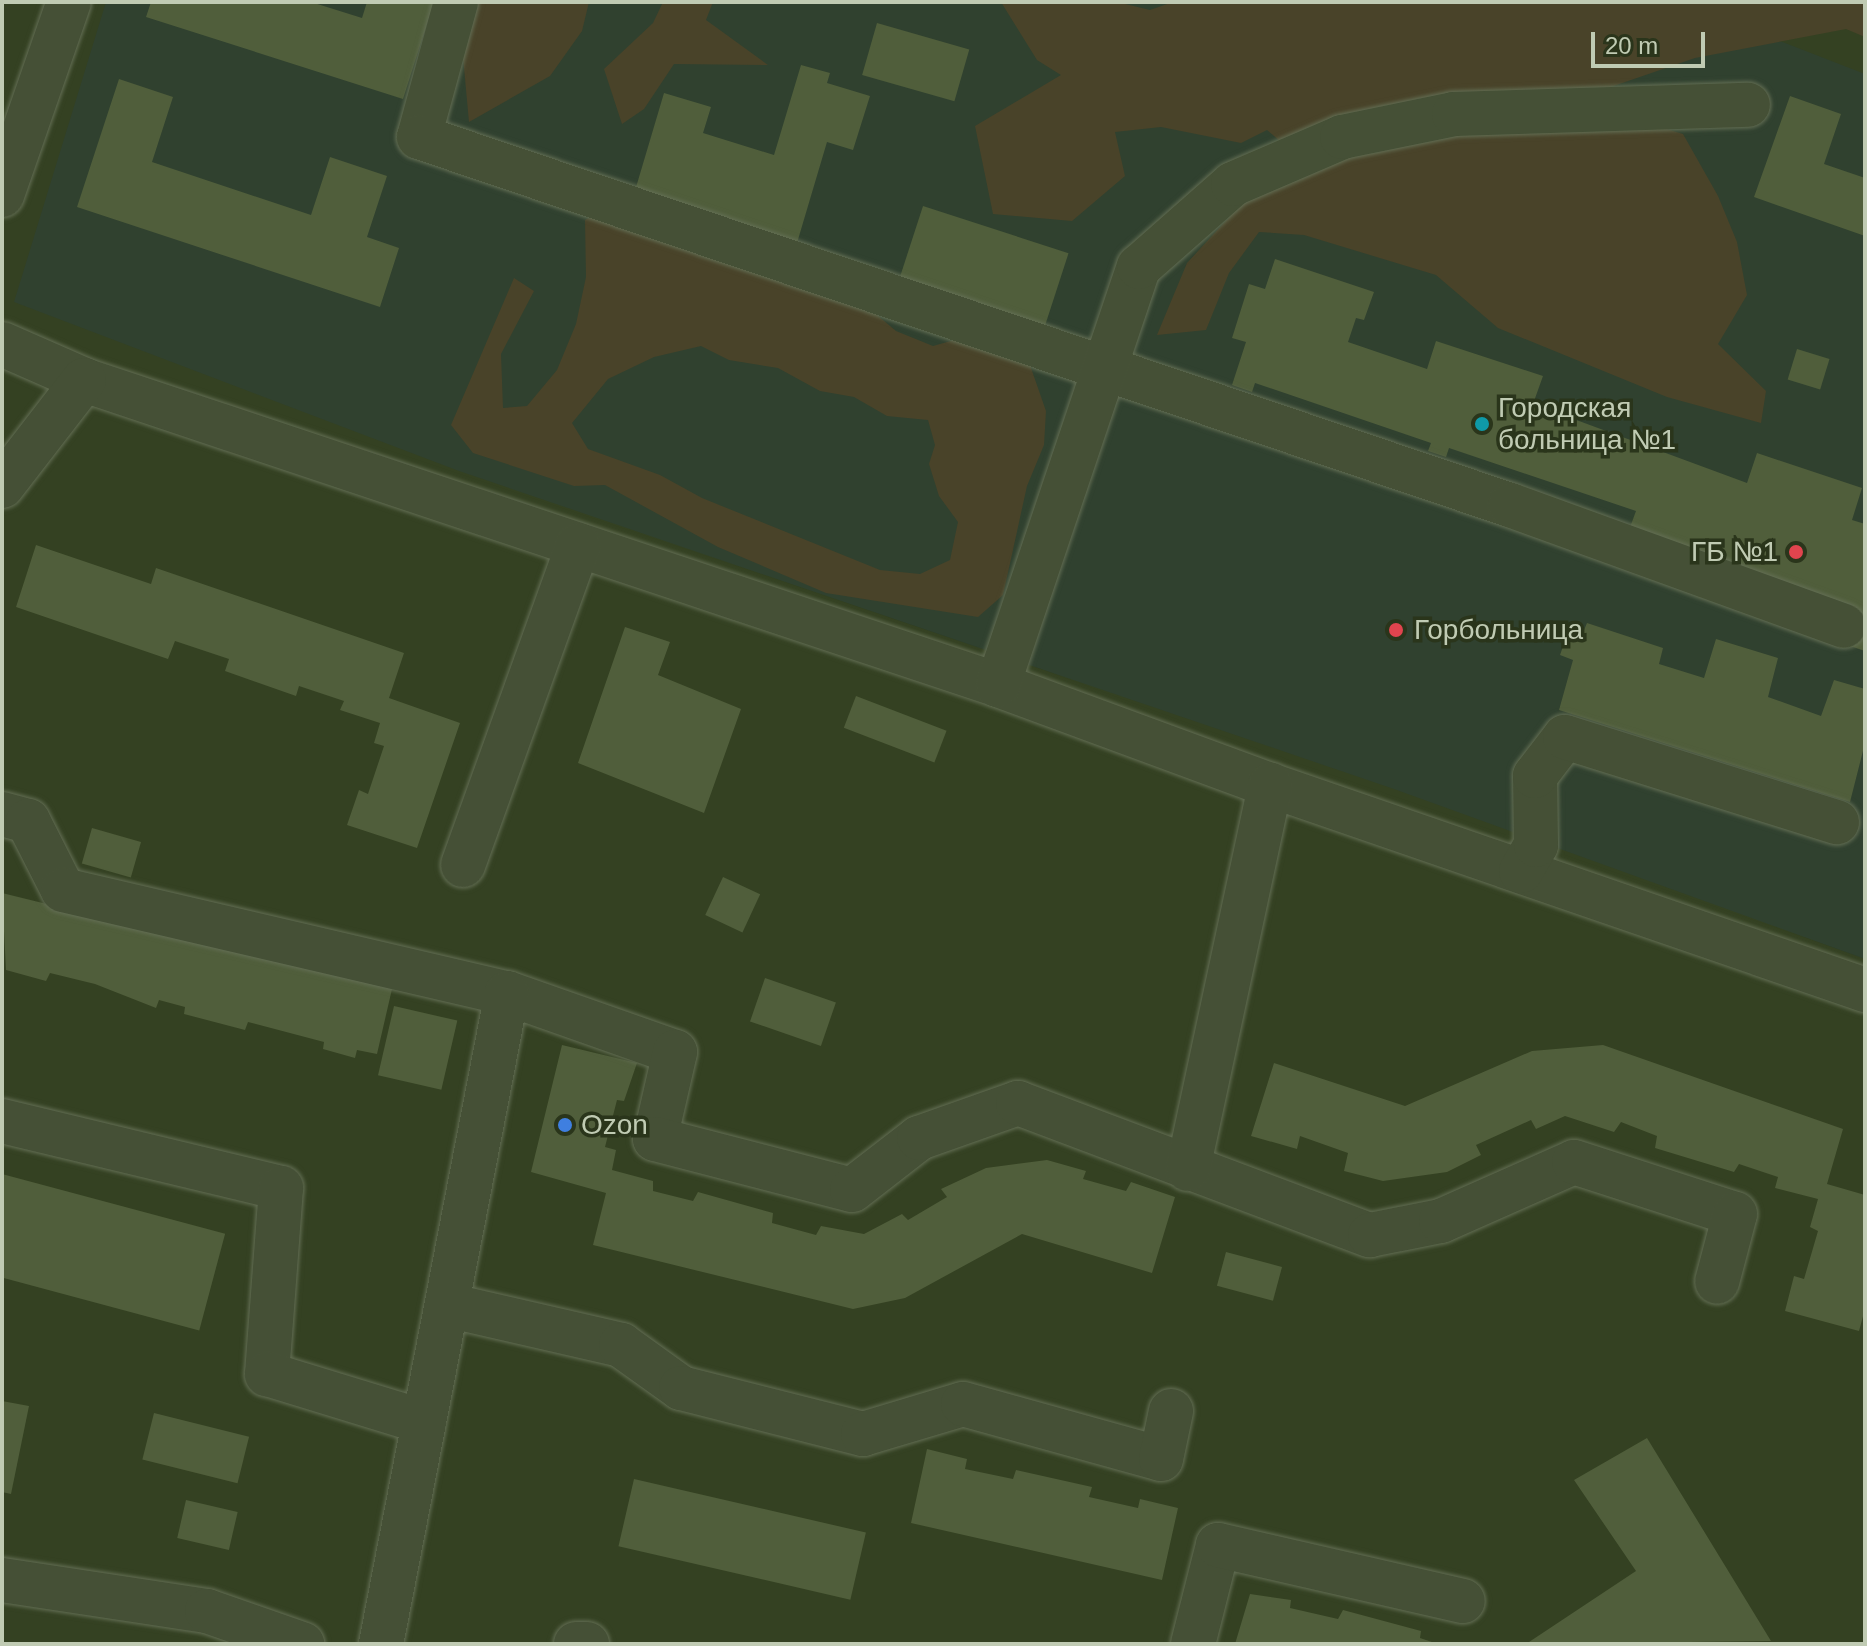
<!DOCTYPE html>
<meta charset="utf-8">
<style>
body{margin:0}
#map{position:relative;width:1867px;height:1646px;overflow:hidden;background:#344122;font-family:Arial,sans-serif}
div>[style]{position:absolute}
.medical>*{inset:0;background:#30412f}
.green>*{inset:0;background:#494329}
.building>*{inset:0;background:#505e3b;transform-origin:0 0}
.roads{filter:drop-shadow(0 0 2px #636e54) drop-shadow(0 0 2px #636e54)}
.minor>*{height:44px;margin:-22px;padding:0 22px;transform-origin:22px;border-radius:22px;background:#455036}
.dots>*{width:22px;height:22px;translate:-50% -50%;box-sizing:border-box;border:4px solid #2a351b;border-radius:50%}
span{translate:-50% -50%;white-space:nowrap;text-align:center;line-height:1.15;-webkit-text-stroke:7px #2a351b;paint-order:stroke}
.poi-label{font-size:28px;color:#c0cbb3}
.left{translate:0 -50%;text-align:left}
.right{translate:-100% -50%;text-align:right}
.frame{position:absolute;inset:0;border:4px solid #c0cbb3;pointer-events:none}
.scale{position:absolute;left:1591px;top:32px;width:114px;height:36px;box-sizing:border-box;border:4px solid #c0cbb3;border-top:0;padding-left:10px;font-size:24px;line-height:28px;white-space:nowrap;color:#c0cbb3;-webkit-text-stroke:6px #2a351b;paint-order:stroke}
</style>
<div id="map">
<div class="medical">
<div style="clip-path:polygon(106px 2px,1685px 4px,1865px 74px,1865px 959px,1394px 789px,459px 471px,14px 302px)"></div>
</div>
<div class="green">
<div style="clip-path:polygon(458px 2px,589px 2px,582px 31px,550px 76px,469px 122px)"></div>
<div style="clip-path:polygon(663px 2px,713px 2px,706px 20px,768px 65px,674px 64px,644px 109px,622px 124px,604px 69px,653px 23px)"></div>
<div style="clip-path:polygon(1001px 2px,1117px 2px,1150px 10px,1173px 2px,1865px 2px,1865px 37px,1846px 29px,1695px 58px,1599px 91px,1603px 110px,1683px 134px,1718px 196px,1737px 242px,1747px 295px,1718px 344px,1766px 391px,1761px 423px,1667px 397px,1498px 328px,1436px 275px,1304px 235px,1259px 232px,1229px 273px,1206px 330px,1157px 335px,1187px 263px,1256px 188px,1310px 167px,1267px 130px,1241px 143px,1161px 127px,1115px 132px,1125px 176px,1072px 221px,993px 214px,975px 126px,1061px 75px,1037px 60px)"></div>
<div style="clip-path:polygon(evenodd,618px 202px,846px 289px,896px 331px,933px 346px,972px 335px,1023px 345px,1046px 411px,1044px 445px,1027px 486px,1003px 595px,978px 617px,826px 593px,718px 547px,605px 485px,574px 486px,473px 453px,451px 425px,514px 278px,534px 291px,501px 354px,503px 408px,527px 406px,557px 370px,576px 324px,586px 277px,585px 220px,618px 202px,701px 346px,729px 360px,778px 368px,820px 391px,854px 397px,887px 416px,928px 420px,935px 445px,929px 464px,939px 496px,958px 522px,950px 560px,920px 574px,880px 570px,702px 498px,660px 475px,588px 449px,572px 423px,608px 379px,654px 357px,701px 346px)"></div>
</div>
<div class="building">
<div style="clip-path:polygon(151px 2px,311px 2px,362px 18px,367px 2px,434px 2px,403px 99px,146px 17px)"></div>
<div style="left:877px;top:23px;width:96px;height:54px;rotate:16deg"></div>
<div style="clip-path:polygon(801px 65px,830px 73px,827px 83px,870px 96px,853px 150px,827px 142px,797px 243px,634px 194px,664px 93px,711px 107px,703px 133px,774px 155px)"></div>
<div style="clip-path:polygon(119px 79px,173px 97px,152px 162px,311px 215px,330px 157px,387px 176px,367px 237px,399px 248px,380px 307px,77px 207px)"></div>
<div style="clip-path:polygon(1790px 96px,1841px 114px,1824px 164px,1865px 178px,1865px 236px,1754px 197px)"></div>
<div style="left:923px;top:206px;width:153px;height:78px;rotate:18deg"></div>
<div style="clip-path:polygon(1275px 259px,1374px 292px,1364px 320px,1356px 318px,1348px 342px,1427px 369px,1436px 341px,1543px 376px,1533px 404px,1747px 483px,1757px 453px,1862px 488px,1852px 520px,1865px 524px,1865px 651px,1838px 642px,1851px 605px,1629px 530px,1636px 511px,1449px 448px,1446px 457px,1428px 451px,1431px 443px,1255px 383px,1252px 392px,1232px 385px,1246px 342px,1232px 338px,1249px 284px,1265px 289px)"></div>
<div style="left:1797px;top:349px;width:34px;height:32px;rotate:17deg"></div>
<div style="clip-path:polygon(36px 545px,151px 584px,156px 568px,404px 653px,389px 698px,460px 723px,417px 848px,347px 825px,359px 790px,368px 794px,384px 746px,374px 743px,380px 723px,340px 710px,344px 701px,299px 686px,296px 696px,225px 671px,229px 659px,175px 641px,168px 659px,16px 607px)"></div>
<div style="clip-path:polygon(1587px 623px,1663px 648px,1659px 664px,1704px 678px,1716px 639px,1778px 658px,1768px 697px,1821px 716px,1834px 680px,1865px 689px,1865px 743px,1850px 802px,1559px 710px,1573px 660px,1560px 655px,1568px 632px,1581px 637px)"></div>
<div style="clip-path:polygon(625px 627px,670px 642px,658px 675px,741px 709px,704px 813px,578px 763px)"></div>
<div style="left:856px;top:696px;width:97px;height:34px;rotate:21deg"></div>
<div style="left:92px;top:828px;width:51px;height:37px;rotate:16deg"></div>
<div style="left:723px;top:877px;width:41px;height:42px;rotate:25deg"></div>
<div style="clip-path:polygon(2px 893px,392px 989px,377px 1054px,357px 1050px,355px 1058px,323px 1049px,324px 1042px,248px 1022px,245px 1030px,184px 1014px,185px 1007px,159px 1000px,156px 1008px,95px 984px,50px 973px,46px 981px,6px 970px)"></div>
<div style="left:765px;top:978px;width:75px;height:46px;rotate:19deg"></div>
<div style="left:394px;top:1006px;width:65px;height:71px;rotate:13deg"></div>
<div style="clip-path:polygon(562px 1045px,637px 1063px,624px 1101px,617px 1100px,605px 1147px,616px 1150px,612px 1170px,653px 1181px,653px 1191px,693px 1201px,698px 1192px,773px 1213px,772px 1223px,816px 1235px,821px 1226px,864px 1234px,902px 1214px,908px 1220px,947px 1197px,941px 1189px,986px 1168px,1047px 1160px,1086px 1171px,1083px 1179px,1126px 1191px,1131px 1182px,1175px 1197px,1152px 1273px,1022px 1234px,905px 1298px,853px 1309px,593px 1245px,606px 1193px,531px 1172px)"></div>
<div style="clip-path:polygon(1603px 1045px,1843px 1129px,1827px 1184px,1865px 1195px,1865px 1309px,1859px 1331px,1785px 1311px,1794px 1276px,1804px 1279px,1818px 1231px,1810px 1227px,1818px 1199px,1775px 1188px,1778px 1177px,1739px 1164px,1734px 1172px,1655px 1148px,1657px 1136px,1621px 1122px,1614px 1132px,1565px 1116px,1536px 1129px,1531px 1120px,1476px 1145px,1481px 1155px,1447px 1172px,1383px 1181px,1344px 1171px,1348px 1153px,1300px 1136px,1297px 1149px,1251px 1136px,1274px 1063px,1405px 1106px,1532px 1051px)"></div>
<div style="left:2px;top:1174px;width:231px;height:100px;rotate:15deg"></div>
<div style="left:1226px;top:1252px;width:58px;height:35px;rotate:15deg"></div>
<div style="clip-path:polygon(2px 1401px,29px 1406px,11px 1494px,2px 1492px)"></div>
<div style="left:154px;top:1413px;width:98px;height:48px;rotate:14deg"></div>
<div style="clip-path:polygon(1647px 1438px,1771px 1641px,1526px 1644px,1636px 1571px,1574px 1480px)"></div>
<div style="clip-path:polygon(927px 1449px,967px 1459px,965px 1469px,1013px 1479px,1016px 1470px,1092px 1487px,1089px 1497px,1138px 1508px,1140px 1499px,1178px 1508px,1162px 1580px,911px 1523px)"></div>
<div style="left:634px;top:1479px;width:238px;height:69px;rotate:13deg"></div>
<div style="left:186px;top:1500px;width:53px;height:39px;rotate:13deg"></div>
<div style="clip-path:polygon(1250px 1594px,1291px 1600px,1290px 1608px,1338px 1619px,1343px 1610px,1421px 1631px,1420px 1638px,1438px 1644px,1235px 1644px)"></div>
</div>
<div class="roads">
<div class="minor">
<div style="left:456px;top:2px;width:140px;rotate:105.3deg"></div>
<div style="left:419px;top:137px;width:1151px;rotate:18.64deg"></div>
<div style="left:1510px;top:505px;width:355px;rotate:19.9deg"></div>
<div style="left:2px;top:195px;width:204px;rotate:-70.9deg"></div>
<div style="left:2px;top:344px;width:90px;rotate:23.7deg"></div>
<div style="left:84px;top:380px;width:964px;rotate:18.45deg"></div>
<div style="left:998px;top:685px;width:290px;rotate:20.2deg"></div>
<div style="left:1270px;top:785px;width:629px;rotate:19.01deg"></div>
<div style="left:2px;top:486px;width:134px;rotate:-52.3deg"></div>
<div style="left:998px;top:685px;width:441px;rotate:-71.4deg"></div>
<div style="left:1139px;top:267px;width:125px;rotate:-41.4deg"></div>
<div style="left:1233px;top:184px;width:119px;rotate:-23.3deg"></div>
<div style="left:1342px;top:137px;width:114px;rotate:-11.6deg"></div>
<div style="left:1454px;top:114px;width:294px;rotate:-1.8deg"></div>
<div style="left:2px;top:814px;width:27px;rotate:15deg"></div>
<div style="left:28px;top:821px;width:77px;rotate:63.1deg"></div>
<div style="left:63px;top:890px;width:456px;rotate:13.1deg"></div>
<div style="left:507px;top:993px;width:178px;rotate:19.4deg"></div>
<div style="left:675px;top:1052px;width:89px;rotate:102.9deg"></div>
<div style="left:655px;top:1139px;width:203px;rotate:14.5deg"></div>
<div style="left:852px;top:1190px;width:85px;rotate:-37.8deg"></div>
<div style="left:919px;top:1138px;width:105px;rotate:-19.5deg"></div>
<div style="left:1018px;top:1103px;width:376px;rotate:20.6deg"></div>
<div style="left:1370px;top:1235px;width:72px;rotate:-11.2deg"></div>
<div style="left:1441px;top:1221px;width:145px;rotate:-23.9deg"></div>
<div style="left:1574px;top:1162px;width:169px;rotate:17.9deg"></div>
<div style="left:1735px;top:1214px;width:70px;rotate:104.8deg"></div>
<div style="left:463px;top:865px;width:340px;rotate:-70.2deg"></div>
<div style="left:1521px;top:871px;width:30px;rotate:-60deg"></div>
<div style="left:1536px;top:845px;width:69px;rotate:-90.8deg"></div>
<div style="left:1535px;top:776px;width:49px;rotate:-52.4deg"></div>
<div style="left:1565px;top:737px;width:285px;rotate:17.4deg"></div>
<div style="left:2px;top:1121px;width:287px;rotate:13.5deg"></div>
<div style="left:281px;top:1188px;width:187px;rotate:94.3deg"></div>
<div style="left:267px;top:1374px;width:164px;rotate:17deg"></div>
<div style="left:1188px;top:1169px;width:393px;rotate:-77.9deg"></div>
<div style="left:447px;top:1305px;width:179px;rotate:12.9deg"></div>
<div style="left:621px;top:1345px;width:74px;rotate:35.6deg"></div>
<div style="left:681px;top:1388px;width:188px;rotate:14.2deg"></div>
<div style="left:863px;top:1434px;width:104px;rotate:-16.7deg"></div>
<div style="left:963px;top:1404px;width:205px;rotate:15.5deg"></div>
<div style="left:1161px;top:1459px;width:49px;rotate:-78.2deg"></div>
<div style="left:2px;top:1580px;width:207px;rotate:8.6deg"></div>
<div style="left:207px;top:1611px;width:101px;rotate:19.2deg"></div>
<div style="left:381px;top:1644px;width:663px;rotate:-79.05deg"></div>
<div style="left:576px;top:1644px;width:11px"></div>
<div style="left:1193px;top:1644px;width:102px;rotate:-75.8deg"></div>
<div style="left:1218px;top:1545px;width:251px;rotate:12.9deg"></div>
</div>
</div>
<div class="dots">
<div style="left:1482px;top:424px;background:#0f9aa8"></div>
<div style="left:1796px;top:552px;background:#e0444e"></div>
<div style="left:1396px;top:630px;background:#e0444e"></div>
<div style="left:565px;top:1125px;background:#3f7fe0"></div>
</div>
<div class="poi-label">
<span class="left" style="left:1498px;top:424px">Городская<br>больница №1</span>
<span class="right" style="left:1778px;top:552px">ГБ №1</span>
<span class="left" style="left:1414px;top:630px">Горбольница</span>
<span class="left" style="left:581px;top:1125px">Ozon</span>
</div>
<div class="frame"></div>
<div class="scale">20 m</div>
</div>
